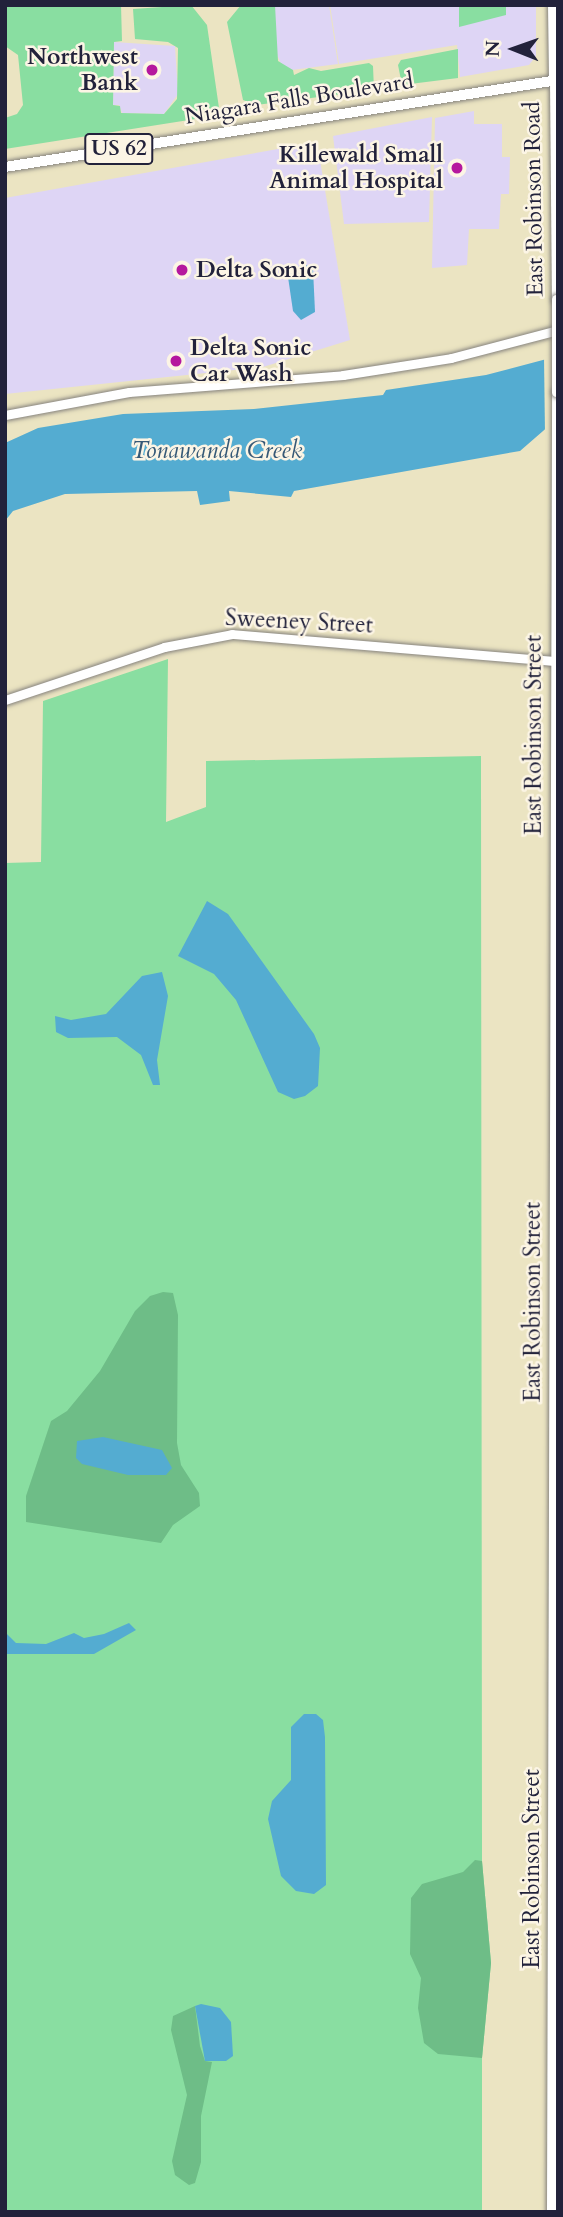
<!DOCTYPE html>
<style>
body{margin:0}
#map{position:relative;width:563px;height:2217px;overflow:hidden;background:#ebe4c2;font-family:Cardo,serif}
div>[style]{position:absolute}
.built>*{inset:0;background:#ded5f5}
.green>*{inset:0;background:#89dea1}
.forest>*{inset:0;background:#6ebd87}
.water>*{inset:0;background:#54acd1}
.pier>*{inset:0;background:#ebe4c2}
.roads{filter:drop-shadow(0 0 2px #86837e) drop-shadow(0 0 2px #86837e)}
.minor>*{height:9px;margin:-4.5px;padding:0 4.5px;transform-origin:4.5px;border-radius:4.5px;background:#fff}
.major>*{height:10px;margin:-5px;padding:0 5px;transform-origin:5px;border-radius:5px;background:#fff}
.bridges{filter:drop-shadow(0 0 2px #86837e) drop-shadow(0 0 2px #86837e)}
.minor-bridge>*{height:9px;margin:-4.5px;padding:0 4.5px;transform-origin:4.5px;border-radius:4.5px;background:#fff}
.dots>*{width:19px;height:19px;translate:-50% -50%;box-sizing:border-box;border:4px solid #fcf5e5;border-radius:50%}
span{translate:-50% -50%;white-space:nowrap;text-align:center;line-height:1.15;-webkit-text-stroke:5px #fcf5e5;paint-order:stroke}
.shield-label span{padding:2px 5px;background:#fcf5e5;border:2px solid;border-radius:5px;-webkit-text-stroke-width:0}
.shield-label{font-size:21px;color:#22223b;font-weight:700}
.poi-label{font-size:23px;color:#22223b;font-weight:700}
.right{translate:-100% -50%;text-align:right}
.left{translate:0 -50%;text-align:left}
.street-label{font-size:23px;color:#22223b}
.water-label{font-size:24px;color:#365977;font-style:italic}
.frame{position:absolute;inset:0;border:7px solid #22223b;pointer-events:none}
.north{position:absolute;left:479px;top:14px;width:70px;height:70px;-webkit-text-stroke:5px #fcf5e5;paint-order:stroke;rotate:271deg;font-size:19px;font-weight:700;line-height:28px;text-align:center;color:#22223b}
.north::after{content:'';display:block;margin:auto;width:24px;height:32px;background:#22223b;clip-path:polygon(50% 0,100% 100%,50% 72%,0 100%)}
</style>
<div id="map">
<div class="built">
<div style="clip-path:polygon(273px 5px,329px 5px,338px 64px,284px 71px,272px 43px)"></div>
<div style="clip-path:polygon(330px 5px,536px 5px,536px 56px,529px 65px,460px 77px,457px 45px,339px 64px)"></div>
<div style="clip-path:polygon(114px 42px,175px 46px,178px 94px,164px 114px,122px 113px,119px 105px,113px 105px)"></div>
<div style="clip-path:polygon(474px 111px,474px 124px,502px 124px,502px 157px,510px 157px,509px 194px,501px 194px,499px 229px,469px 229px,467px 265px,432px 268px,435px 118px)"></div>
<div style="clip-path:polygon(432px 117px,429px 222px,344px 224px,333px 136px)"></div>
<div style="clip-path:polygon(317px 142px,350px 340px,263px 367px,5px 394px,5px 198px)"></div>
</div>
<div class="green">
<div style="clip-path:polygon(5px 5px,121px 5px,122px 41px,114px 42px,113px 105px,120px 106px,121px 113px,164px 114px,177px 99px,178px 48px,168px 42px,135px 39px,133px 9px,191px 5px,207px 25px,219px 108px,208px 117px,5px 149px,5px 118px,17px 114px,23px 105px,18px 55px,5px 46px)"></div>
<div style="clip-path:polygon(241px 5px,275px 5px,278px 61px,293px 70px,294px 75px,309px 68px,321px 71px,369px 63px,373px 66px,374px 90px,256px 105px,243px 100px,227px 22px)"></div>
<div style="clip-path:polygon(459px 5px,506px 5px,506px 15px,459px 27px)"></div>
<div style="clip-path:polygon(458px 49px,458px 78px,402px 85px,398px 65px,401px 60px)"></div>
<div style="clip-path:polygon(168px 659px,166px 822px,206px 807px,206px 761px,481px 756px,482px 1861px,491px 1963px,482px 2058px,482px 2212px,5px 2212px,5px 863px,41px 862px,43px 701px)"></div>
</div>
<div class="forest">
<div style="clip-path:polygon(163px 1292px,173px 1293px,178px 1315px,177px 1443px,181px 1465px,199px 1493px,200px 1506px,173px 1525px,161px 1543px,26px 1522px,26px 1496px,51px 1421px,67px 1411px,100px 1371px,135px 1311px,150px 1296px)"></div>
<div style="clip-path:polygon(475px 1860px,482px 1861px,491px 1963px,482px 2058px,438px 2054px,424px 2043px,418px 2008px,421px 1978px,410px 1954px,411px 1898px,422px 1884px,463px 1872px)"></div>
<div style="clip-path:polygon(195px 2006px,200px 2046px,205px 2061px,212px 2062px,201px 2116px,201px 2162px,195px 2183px,189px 2185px,175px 2175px,172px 2161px,187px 2095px,171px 2030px,173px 2016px)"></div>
</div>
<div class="water">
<div style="clip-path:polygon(306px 265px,313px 269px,315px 312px,301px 320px,293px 311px,288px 277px,291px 268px)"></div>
<div style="clip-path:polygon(558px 356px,558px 418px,520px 451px,294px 491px,291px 497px,229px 491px,230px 501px,200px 505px,197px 491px,65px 494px,13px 511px,5px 521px,5px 443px,38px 428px,123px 414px,254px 409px,383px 395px,386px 390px,486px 375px)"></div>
<div style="clip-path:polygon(207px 901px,228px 914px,314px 1034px,320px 1048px,318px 1086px,305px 1096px,294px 1099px,278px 1092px,236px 1000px,214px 974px,178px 956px)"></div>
<div style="clip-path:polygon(162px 972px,168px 996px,157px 1060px,160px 1085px,153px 1085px,141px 1055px,117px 1037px,68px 1038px,56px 1032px,55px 1016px,71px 1020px,106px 1014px,142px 976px)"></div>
<div style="clip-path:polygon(103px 1437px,162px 1450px,172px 1468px,166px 1475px,128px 1475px,82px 1464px,76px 1458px,77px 1441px)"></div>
<div style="clip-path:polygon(129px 1623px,136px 1630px,94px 1654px,5px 1654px,5px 1632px,16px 1643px,46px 1644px,74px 1633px,84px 1638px,104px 1634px)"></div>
<div style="clip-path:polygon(304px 1714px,316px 1714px,323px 1720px,325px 1737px,326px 1885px,314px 1894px,296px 1891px,281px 1876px,268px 1819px,272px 1801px,291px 1780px,291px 1727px)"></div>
<div style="clip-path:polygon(201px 2004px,220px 2008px,231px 2022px,233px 2056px,226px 2061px,205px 2061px,195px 2006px)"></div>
</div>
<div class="pier">
<div style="clip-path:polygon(558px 352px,558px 422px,545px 434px,544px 356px)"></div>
</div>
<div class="roads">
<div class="minor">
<div style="left:554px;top:80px;width:219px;rotate:89.5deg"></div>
<div style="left:5px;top:415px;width:126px;rotate:-10.5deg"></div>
<div style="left:129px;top:392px;width:215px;rotate:-4.5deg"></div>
<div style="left:343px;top:375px;width:109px;rotate:-8.9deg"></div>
<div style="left:451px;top:358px;width:111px;rotate:-14.7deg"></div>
<div style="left:5px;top:700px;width:168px;rotate:-18.4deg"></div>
<div style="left:164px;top:647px;width:69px;rotate:-10.8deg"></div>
<div style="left:232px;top:634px;width:325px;rotate:4.8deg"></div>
<div style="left:551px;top:2212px;width:1820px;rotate:-89.84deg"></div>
</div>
<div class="major">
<div style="left:553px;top:5px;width:75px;rotate:89.2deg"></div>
<div style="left:5px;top:167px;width:560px;rotate:-8.94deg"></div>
</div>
</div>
<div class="bridges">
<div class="minor-bridge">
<div style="left:556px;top:392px;width:93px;rotate:-90deg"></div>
</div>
</div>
<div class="dots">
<div style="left:152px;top:70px;background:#b5179e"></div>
<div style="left:457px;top:168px;background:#b5179e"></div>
<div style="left:182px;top:270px;background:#b5179e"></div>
<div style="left:176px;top:361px;background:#b5179e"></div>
</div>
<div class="shield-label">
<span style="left:119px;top:149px">US 62</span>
</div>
<div class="poi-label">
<span class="right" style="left:138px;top:70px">Northwest<br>Bank</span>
<span class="right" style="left:443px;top:168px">Killewald Small<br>Animal Hospital</span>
<span class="left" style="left:196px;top:270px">Delta Sonic</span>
<span class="left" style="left:190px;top:361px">Delta Sonic<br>Car Wash</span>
</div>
<div class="street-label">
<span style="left:299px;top:99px;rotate:-9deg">Niagara Falls Boulevard</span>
<span style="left:534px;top:199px;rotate:-91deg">East Robinson Road</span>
<span style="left:299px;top:622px;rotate:3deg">Sweeney Street</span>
<span style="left:534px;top:735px;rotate:-90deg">East Robinson Street</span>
<span style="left:533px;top:1302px;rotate:-90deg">East Robinson Street</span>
<span style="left:532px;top:1869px;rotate:-90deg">East Robinson Street</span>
</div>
<div class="water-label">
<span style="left:217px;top:451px">Tonawanda Creek</span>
</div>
<div class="frame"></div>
<div class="north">N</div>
</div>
